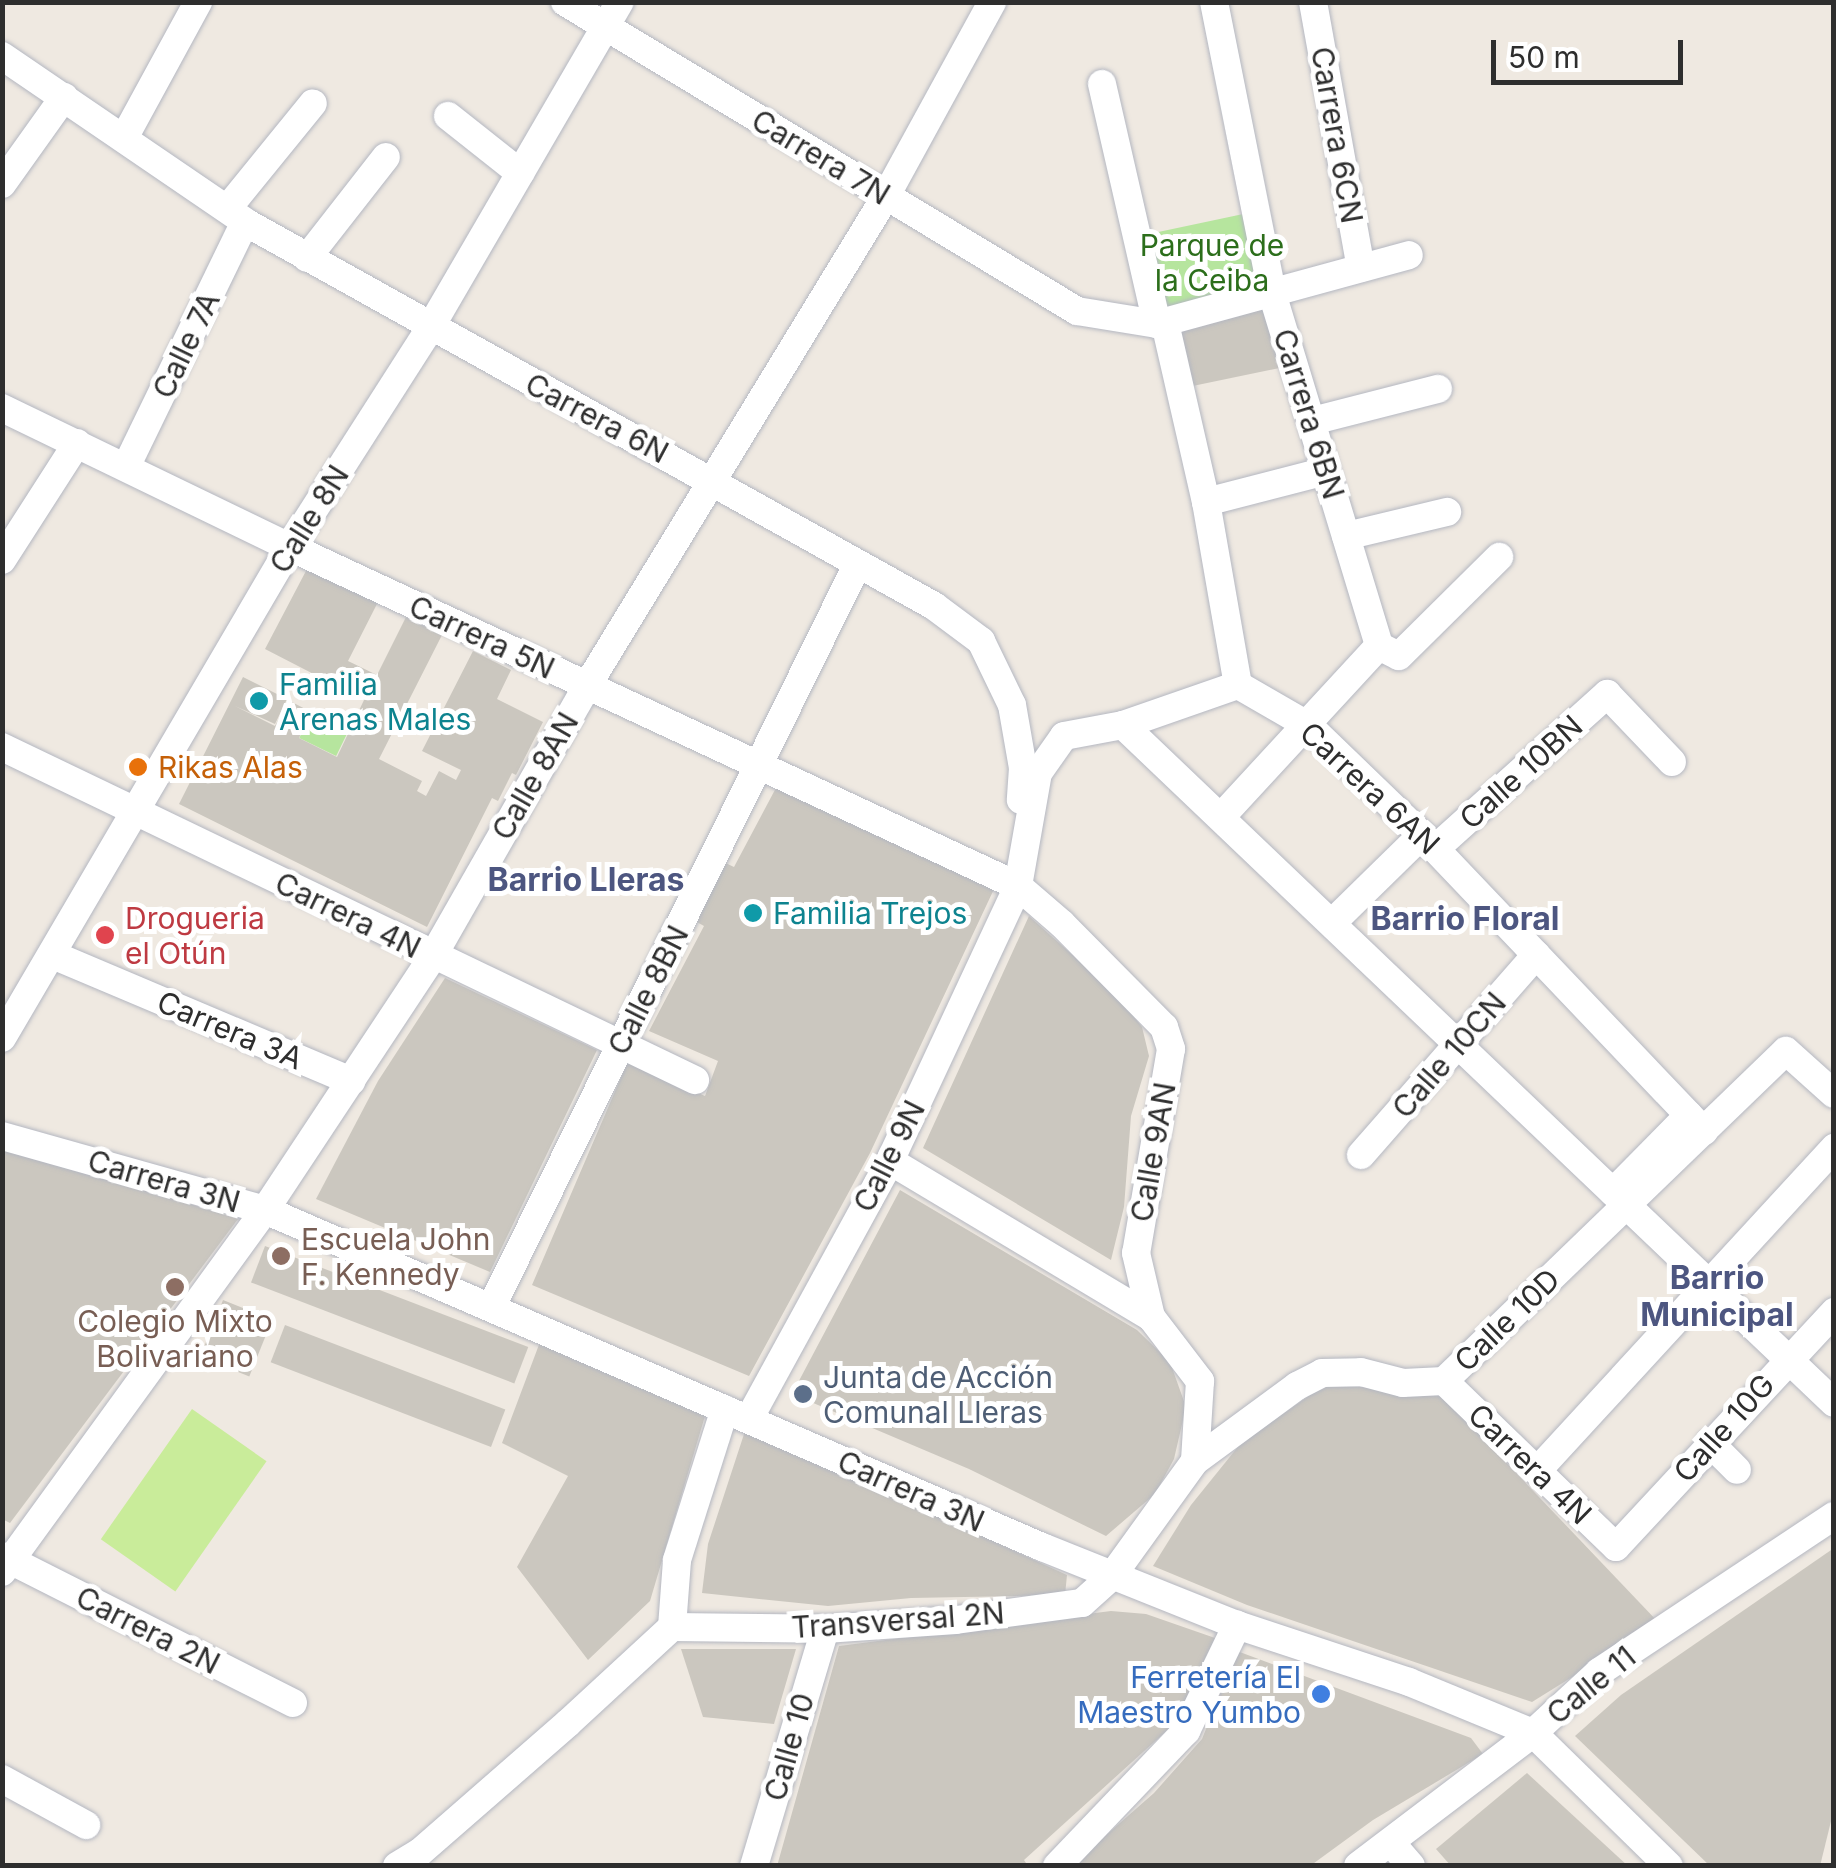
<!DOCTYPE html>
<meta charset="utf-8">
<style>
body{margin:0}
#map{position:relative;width:1836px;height:1868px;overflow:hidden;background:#efe9e1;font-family:Inter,sans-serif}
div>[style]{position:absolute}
.green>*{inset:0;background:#b6e59e;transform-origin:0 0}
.pitch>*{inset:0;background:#c9ec9a;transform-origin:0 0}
.building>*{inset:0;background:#cbc7bf;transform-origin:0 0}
.roads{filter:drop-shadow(0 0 2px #b4b7c1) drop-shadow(0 0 2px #b4b7c1)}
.street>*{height:28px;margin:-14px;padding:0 14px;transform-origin:14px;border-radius:14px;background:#fff}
.dots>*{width:28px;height:28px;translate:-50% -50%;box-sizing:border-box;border:5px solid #fff;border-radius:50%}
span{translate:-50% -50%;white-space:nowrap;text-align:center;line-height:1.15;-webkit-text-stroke:10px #fff;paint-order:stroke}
.street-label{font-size:30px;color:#2e2e2e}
.park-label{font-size:30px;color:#2c6e1b}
.culture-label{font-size:30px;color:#0d838f}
.left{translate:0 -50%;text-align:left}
.food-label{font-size:30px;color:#c56008}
.health-label{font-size:30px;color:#be3a42}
.education-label{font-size:30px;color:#785e54}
.service-label{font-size:30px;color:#4e5e75}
.shop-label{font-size:30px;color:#366cbe}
.right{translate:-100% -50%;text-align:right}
.neighbourhood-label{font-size:32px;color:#4d5680;font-weight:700}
.frame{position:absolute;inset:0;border:5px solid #2e2e2e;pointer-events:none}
.scale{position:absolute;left:1491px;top:40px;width:192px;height:45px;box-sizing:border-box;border:5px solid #2e2e2e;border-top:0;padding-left:12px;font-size:30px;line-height:35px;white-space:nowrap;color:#2e2e2e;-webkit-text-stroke:8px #fff;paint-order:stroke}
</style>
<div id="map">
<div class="green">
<div style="left:1248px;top:213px;width:77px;height:111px;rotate:78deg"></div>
<div style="left:312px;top:712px;width:41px;height:29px;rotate:26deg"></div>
</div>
<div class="pitch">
<div style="left:192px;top:1409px;width:91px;height:159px;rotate:35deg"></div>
</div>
<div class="building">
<div style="clip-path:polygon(1268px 300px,1289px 366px,1183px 388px,1172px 327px)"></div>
<div style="clip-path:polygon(307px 569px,378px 602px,348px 661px,377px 675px,406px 617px,442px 635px,379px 759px,422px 781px,417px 791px,426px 796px,439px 771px,456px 780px,461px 770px,422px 751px,473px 651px,511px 670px,497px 699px,543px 722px,516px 775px,512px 773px,498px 801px,492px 798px,427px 927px,179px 804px,243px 677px,287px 699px,275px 724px,235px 706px,275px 726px,288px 700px,311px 712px,299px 738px,337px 757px,364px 700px,265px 649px)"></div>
<div style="clip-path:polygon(777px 786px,995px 887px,870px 1153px,749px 1376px,532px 1285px,628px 1061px,705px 1096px,718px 1061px,649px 1031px,704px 926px,686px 916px,715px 858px,734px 867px)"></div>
<div style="clip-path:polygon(1029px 916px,1117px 995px,1142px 1027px,1149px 1056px,1131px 1116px,1124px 1207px,1111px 1260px,923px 1148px)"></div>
<div style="clip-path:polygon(445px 978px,597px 1050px,490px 1272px,316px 1199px,378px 1081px)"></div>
<div style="clip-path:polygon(2px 1145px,238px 1219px,10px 1523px,2px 1519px)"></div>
<div style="clip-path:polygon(900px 1190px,1137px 1330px,1170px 1362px,1186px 1407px,1174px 1459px,1155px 1494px,1106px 1536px,969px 1469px,792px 1394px)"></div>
<div style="left:265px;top:1246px;width:282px;height:39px;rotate:21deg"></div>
<div style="left:223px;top:1300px;width:53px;height:61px;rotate:22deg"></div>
<div style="left:285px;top:1325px;width:236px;height:40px;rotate:21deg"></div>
<div style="clip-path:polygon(540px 1342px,705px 1416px,650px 1601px,588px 1660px,517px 1567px,568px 1476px,502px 1443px)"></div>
<div style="clip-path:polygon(1326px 1384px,1441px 1394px,1659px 1623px,1532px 1702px,1247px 1605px,1153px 1566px,1191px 1505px,1241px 1443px)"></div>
<div style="clip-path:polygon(746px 1428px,1067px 1575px,1065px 1595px,911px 1598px,828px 1606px,702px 1593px,708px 1544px)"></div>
<div style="clip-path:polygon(1834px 1548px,1834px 1809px,1820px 1866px,1710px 1866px,1575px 1736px,1621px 1695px)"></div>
<div style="clip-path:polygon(1111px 1611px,1146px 1614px,1215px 1638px,1174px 1724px,1024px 1860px,1028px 1866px,777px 1866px,839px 1646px)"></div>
<div style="clip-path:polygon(681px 1649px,796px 1649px,774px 1724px,703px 1717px)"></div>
<div style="clip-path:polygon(1237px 1651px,1471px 1738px,1483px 1754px,1373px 1820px,1310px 1866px,1071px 1866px,1154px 1793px,1202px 1739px)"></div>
<div style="clip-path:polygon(1527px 1773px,1628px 1866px,1451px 1866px,1436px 1849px)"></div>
</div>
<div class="roads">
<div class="street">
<div style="left:565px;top:2px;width:598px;rotate:31.11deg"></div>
<div style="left:1077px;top:311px;width:81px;rotate:9.2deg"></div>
<div style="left:1157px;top:324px;width:261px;rotate:-15.3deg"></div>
<div style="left:1214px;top:2px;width:297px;rotate:78.7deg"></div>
<div style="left:1272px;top:293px;width:369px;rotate:73.1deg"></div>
<div style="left:1313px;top:2px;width:270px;rotate:79.8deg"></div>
<div style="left:2px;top:56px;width:294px;rotate:34.3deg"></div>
<div style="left:245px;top:222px;width:789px;rotate:29.13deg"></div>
<div style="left:934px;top:606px;width:59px;rotate:36.7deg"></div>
<div style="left:981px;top:641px;width:71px;rotate:64.2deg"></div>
<div style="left:1012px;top:705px;width:64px;rotate:80.1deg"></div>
<div style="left:1023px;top:768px;width:32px;rotate:94deg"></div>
<div style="left:1102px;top:84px;width:246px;rotate:77.1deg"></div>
<div style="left:448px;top:116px;width:92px;rotate:38.4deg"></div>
<div style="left:124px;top:138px;width:155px;rotate:-61.4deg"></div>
<div style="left:2px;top:184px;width:107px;rotate:-54.5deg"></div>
<div style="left:227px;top:209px;width:136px;rotate:-50.9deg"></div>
<div style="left:307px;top:258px;width:128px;rotate:-52deg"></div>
<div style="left:1165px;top:323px;width:184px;rotate:77.1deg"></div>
<div style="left:1206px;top:502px;width:186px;rotate:80.1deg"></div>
<div style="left:2px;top:408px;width:320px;rotate:25.8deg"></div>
<div style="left:290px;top:547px;width:803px;rotate:24.97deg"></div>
<div style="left:1018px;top:886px;width:58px;rotate:40.8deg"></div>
<div style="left:1062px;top:924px;width:145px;rotate:45.3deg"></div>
<div style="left:1164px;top:1027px;width:23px;rotate:72deg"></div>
<div style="left:1171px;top:1049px;width:207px;rotate:99.7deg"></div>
<div style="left:1136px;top:1253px;width:66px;rotate:76.8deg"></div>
<div style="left:1151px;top:1317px;width:81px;rotate:52.6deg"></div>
<div style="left:1200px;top:1381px;width:80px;rotate:93.6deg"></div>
<div style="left:1312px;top:421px;width:130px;rotate:-14.3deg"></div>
<div style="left:126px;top:467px;width:272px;rotate:-64.1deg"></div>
<div style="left:1206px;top:502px;width:124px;rotate:-14.5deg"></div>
<div style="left:1346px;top:536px;width:104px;rotate:-13.4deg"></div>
<div style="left:2px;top:560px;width:139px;rotate:-57.3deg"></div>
<div style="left:1379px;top:646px;width:22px;rotate:27deg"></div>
<div style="left:1399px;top:656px;width:141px;rotate:-44.7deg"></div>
<div style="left:1238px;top:685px;width:82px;rotate:30deg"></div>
<div style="left:1309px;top:726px;width:157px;rotate:44deg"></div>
<div style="left:1422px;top:835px;width:409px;rotate:46.4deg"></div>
<div style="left:1123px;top:725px;width:122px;rotate:-19.2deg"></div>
<div style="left:2px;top:747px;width:769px;rotate:25.67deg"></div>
<div style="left:1221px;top:817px;width:233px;rotate:-47.3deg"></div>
<div style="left:1435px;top:849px;width:232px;rotate:-42deg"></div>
<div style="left:1607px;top:694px;width:94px;rotate:46.3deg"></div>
<div style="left:1332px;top:923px;width:126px;rotate:-44.4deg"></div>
<div style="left:53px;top:955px;width:324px;rotate:22.9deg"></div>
<div style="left:2px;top:1038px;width:569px;rotate:-59.61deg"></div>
<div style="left:290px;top:547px;width:260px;rotate:-57.4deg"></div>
<div style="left:430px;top:328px;width:377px;rotate:-59.8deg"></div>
<div style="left:2px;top:1136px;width:273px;rotate:15.7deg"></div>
<div style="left:265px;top:1210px;width:847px;rotate:23.45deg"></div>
<div style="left:1042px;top:1547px;width:210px;rotate:21.8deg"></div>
<div style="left:1237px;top:1625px;width:181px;rotate:18.3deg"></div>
<div style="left:1409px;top:1682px;width:134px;rotate:22.4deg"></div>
<div style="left:1533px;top:1733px;width:190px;rotate:44.4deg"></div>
<div style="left:1361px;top:1155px;width:266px;rotate:-48.8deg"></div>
<div style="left:890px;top:1161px;width:304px;rotate:30.9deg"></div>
<div style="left:1613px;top:1192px;width:108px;rotate:-45.4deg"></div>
<div style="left:491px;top:1308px;width:830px;rotate:-63.77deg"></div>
<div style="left:1444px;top:1381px;width:239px;rotate:44deg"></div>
<div style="left:1616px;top:1547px;width:321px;rotate:-47.1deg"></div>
<div style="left:749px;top:1419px;width:294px;rotate:-61.3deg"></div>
<div style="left:890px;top:1161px;width:303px;rotate:-65deg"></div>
<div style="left:1018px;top:886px;width:115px;rotate:-80deg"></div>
<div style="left:1038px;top:773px;width:45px;rotate:-54.9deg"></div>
<div style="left:1064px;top:736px;width:60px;rotate:-10.6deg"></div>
<div style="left:1123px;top:725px;width:982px;rotate:43.64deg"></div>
<div style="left:1710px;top:1443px;width:38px;rotate:45deg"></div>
<div style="left:1537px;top:1471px;width:439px;rotate:-47.4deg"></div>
<div style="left:2px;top:1556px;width:326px;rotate:26.8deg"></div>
<div style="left:2px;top:1572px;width:447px;rotate:-54deg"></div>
<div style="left:265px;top:1210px;width:305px;rotate:-56.5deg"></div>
<div style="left:433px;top:956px;width:311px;rotate:-60.3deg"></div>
<div style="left:587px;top:686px;width:574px;rotate:-58.61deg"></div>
<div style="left:886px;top:196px;width:221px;rotate:-61.3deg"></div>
<div style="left:672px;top:1627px;width:153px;rotate:0.7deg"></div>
<div style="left:825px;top:1629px;width:131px;rotate:-3.9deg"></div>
<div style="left:956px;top:1620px;width:127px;rotate:-7.7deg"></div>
<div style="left:1082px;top:1603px;width:40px;rotate:-42deg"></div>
<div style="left:1112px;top:1576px;width:142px;rotate:-54.2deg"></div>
<div style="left:1195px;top:1461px;width:127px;rotate:-36.3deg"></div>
<div style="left:1297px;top:1386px;width:28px;rotate:-27deg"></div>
<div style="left:1322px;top:1373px;width:39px;rotate:-1deg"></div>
<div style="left:1361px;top:1372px;width:43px;rotate:14.7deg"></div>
<div style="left:1403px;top:1383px;width:41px;rotate:-2.8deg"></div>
<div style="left:1444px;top:1381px;width:475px;rotate:-44deg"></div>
<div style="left:1786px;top:1051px;width:64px;rotate:41.9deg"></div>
<div style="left:2px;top:1779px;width:96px;rotate:28.7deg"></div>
<div style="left:1392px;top:1844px;width:29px;rotate:49deg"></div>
<div style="left:397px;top:1866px;width:26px;rotate:-31deg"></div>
<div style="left:419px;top:1853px;width:198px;rotate:-41.1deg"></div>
<div style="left:568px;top:1723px;width:142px;rotate:-42.7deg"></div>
<div style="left:672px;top:1627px;width:67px;rotate:-85.7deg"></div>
<div style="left:677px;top:1560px;width:158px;rotate:-72.4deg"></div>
<div style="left:754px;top:1866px;width:247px;rotate:-73.3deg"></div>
<div style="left:1057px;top:1866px;width:187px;rotate:-46.3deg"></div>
<div style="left:1186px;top:1731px;width:118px;rotate:-64.3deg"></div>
<div style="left:1358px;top:1866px;width:220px;rotate:-37.2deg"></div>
<div style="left:1533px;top:1733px;width:90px;rotate:-42.7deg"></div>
<div style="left:1599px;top:1672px;width:282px;rotate:-33.6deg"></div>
</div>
</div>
<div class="dots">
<div style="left:259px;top:701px;background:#0f9aa8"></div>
<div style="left:138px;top:767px;background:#e8710a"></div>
<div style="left:753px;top:913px;background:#0f9aa8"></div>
<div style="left:105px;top:935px;background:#e0444e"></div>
<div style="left:281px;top:1256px;background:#8d6e63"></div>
<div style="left:175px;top:1287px;background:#8d6e63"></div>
<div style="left:803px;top:1394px;background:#5c6f8a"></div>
<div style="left:1321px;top:1694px;background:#3f7fe0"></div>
</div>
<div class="street-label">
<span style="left:1337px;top:135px;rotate:80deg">Carrera 6CN</span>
<span style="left:821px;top:157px;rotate:31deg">Carrera 7N</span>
<span style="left:186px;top:345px;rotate:-64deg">Calle 7A</span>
<span style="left:1309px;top:414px;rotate:73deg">Carrera 6BN</span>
<span style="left:597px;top:418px;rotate:28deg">Carrera 6N</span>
<span style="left:309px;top:519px;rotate:-58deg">Calle 8N</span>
<span style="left:482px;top:637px;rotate:25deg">Carrera 5N</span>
<span style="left:1521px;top:772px;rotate:-42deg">Calle 10BN</span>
<span style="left:535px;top:776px;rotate:-60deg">Calle 8AN</span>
<span style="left:1370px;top:788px;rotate:43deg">Carrera 6AN</span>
<span style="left:348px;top:915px;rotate:26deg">Carrera 4N</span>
<span style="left:648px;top:990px;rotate:-63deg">Calle 8BN</span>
<span style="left:230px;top:1030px;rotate:23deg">Carrera 3A</span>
<span style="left:1449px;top:1055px;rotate:-49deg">Calle 10CN</span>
<span style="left:1153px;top:1152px;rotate:-80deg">Calle 9AN</span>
<span style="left:889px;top:1156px;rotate:-63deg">Calle 9N</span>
<span style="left:164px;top:1181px;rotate:16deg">Carrera 3N</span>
<span style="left:1507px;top:1320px;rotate:-44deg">Calle 10D</span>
<span style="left:1724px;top:1428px;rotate:-48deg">Calle 10G</span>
<span style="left:1530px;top:1464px;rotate:44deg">Carrera 4N</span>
<span style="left:911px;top:1491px;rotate:24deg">Carrera 3N</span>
<span style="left:898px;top:1620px;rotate:-4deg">Transversal 2N</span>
<span style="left:148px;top:1630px;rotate:27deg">Carrera 2N</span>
<span style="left:1591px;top:1685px;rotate:-39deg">Calle 11</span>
<span style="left:789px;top:1747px;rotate:-74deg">Calle 10</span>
</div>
<div class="park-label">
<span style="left:1212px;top:262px">Parque de<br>la Ceiba</span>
</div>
<div class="culture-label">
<span class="left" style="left:279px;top:701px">Familia<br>Arenas Males</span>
<span class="left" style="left:773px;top:913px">Familia Trejos</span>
</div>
<div class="food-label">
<span class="left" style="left:158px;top:767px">Rikas Alas</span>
</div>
<div class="health-label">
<span class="left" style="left:125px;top:935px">Drogueria<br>el Otún</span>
</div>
<div class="education-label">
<span class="left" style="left:301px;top:1256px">Escuela John<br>F. Kennedy</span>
<span style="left:175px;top:1338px">Colegio Mixto<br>Bolivariano</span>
</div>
<div class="service-label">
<span class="left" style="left:823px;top:1394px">Junta de Acción<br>Comunal Lleras</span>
</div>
<div class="shop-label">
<span class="right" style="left:1301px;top:1694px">Ferretería El<br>Maestro Yumbo</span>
</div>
<div class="neighbourhood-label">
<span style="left:586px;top:880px">Barrio Lleras</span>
<span style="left:1465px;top:919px">Barrio Floral</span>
<span style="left:1717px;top:1297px">Barrio<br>Municipal</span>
</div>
<div class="frame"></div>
<div class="scale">50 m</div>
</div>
